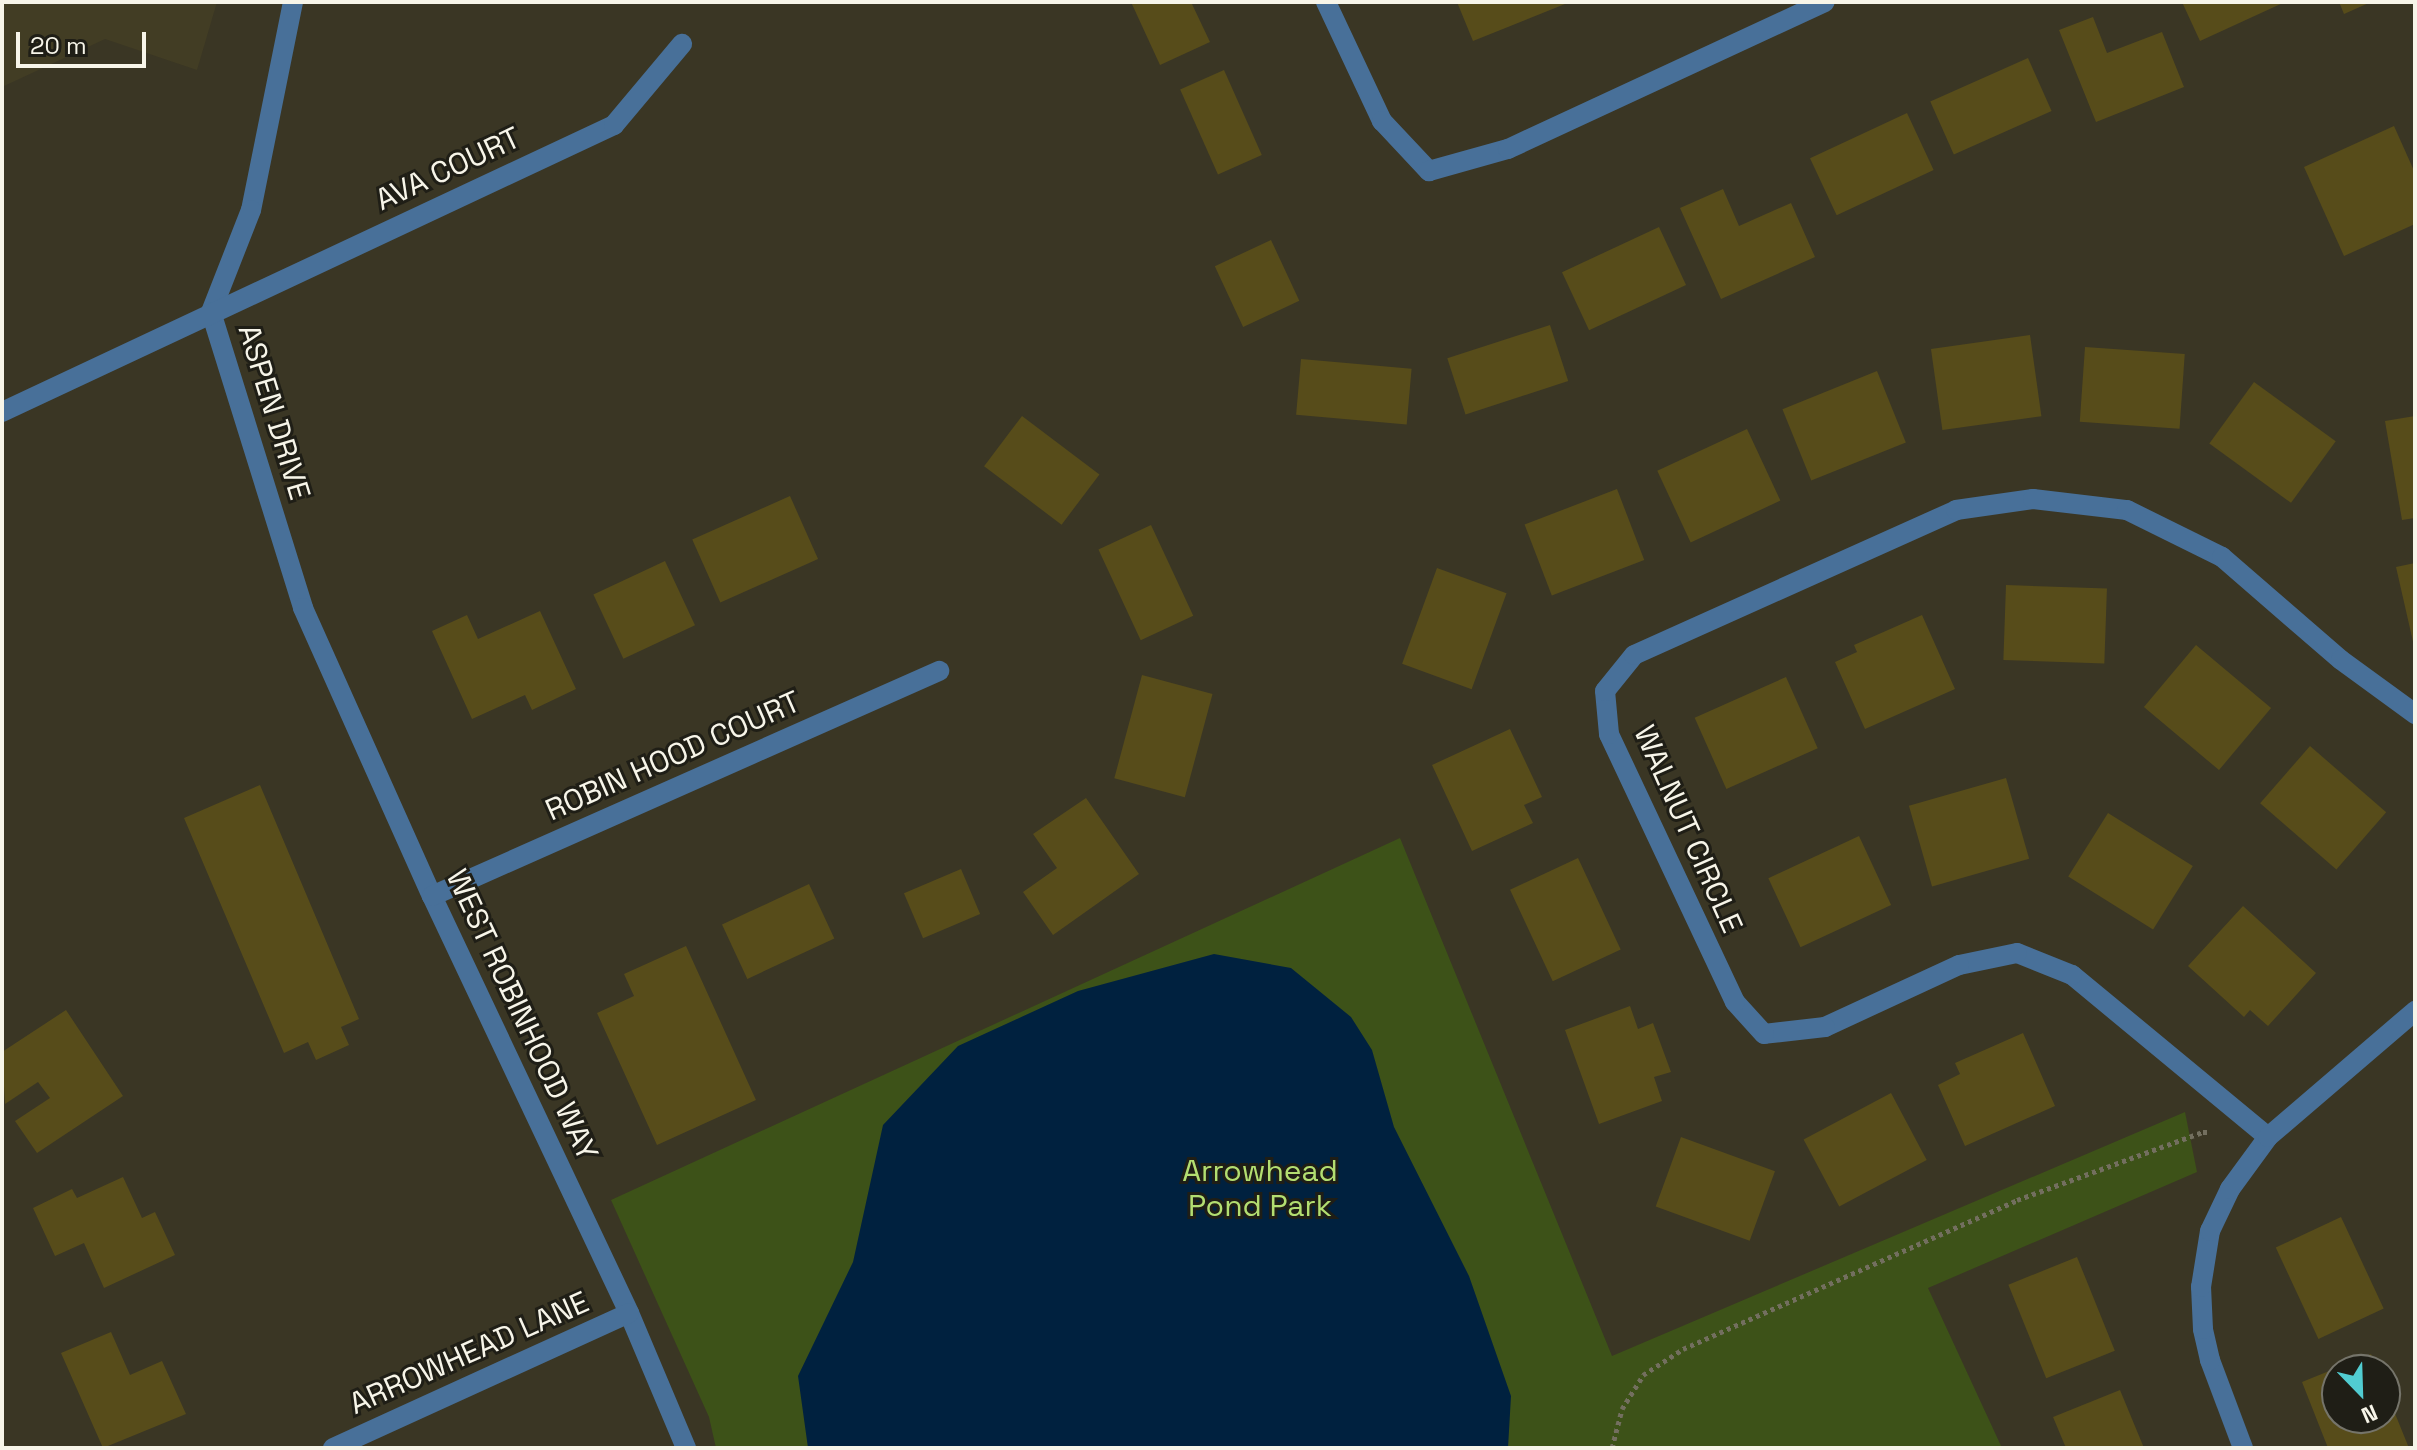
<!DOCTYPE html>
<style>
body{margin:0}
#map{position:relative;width:2417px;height:1450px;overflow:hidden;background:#3a3624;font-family:"Space Grotesk",sans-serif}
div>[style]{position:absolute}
.built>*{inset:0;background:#423d24}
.green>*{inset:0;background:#3d5218}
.water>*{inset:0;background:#00213f}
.building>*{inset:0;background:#574c1a;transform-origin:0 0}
.path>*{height:5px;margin-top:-2.5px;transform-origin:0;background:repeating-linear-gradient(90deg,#736f5f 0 4px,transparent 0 8px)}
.minor>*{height:20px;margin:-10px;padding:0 10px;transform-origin:10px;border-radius:10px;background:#487099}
span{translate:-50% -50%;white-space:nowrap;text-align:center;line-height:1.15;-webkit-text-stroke:6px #1f1e16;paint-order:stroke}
.street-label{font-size:30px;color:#f7f5e9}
.park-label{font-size:30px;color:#b3de71}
.frame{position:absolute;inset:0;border:4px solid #f7f5e9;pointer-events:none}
.north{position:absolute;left:2321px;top:1354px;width:80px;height:80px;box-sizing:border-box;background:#1f1e16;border:2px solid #75746a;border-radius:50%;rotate:157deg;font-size:22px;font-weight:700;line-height:32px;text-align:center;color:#f7f5e9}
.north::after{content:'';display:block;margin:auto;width:28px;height:36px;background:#51ccd1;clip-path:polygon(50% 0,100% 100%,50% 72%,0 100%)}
.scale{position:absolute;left:16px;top:32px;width:130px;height:36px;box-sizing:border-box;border:4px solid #f7f5e9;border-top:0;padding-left:10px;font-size:24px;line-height:28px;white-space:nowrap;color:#f7f5e9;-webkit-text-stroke:6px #1f1e16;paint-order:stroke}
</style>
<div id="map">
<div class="built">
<div style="clip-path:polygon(2px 2px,217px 2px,197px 70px,105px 39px,2px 87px)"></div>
</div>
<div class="green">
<div style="clip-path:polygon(1400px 838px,1612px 1356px,2185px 1112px,2197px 1172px,1928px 1288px,2002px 1448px,716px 1448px,709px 1417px,611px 1200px)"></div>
</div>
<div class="water">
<div style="clip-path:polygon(1214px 954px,1291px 968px,1351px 1017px,1372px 1050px,1394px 1127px,1469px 1276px,1511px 1396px,1508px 1448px,808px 1448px,798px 1376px,853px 1262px,883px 1125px,958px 1046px,1078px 991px)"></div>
</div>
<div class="building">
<div style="clip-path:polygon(1131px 2px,1191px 2px,1210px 42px,1160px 65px)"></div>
<div style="clip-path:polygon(1457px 2px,1570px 2px,1473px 41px)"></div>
<div style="clip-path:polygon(2182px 2px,2285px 2px,2200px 41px)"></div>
<div style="clip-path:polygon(2339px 2px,2371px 2px,2344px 14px)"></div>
<div style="clip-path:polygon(2093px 17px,2107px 53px,2162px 32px,2184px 87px,2096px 122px,2059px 30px)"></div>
<div style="left:2028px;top:58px;width:58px;height:107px;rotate:66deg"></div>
<div style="left:1224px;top:70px;width:93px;height:48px;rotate:66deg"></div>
<div style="left:1907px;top:113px;width:63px;height:107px;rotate:65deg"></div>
<div style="clip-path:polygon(2394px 126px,2415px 173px,2415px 224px,2344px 256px,2304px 167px)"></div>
<div style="clip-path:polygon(1723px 189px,1739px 226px,1791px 203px,1815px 257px,1721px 299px,1680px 208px)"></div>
<div style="left:1659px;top:227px;width:64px;height:107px;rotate:65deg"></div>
<div style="left:1271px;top:240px;width:67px;height:62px;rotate:65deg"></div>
<div style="left:1550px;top:325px;width:59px;height:108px;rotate:72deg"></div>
<div style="left:2030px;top:335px;width:82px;height:100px;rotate:82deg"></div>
<div style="left:2085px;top:347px;width:100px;height:75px;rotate:4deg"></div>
<div style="left:1301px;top:359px;width:111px;height:56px;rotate:5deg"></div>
<div style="left:1877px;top:371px;width:77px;height:102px;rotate:68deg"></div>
<div style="left:2254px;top:382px;width:101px;height:76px;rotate:36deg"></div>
<div style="left:1022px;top:416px;width:97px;height:63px;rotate:37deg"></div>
<div style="clip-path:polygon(2415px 416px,2415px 518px,2402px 520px,2385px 421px)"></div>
<div style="left:1747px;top:429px;width:79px;height:99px;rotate:65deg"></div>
<div style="left:1617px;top:489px;width:76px;height:99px;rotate:69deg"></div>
<div style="left:790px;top:496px;width:69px;height:107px;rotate:66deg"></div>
<div style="left:1151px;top:525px;width:100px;height:58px;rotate:65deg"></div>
<div style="left:665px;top:561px;width:71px;height:79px;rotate:65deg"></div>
<div style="clip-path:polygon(2415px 563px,2415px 646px,2414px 646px,2396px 567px)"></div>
<div style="left:1437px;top:568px;width:74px;height:102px;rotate:20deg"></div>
<div style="left:2006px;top:585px;width:101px;height:75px;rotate:2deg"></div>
<div style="clip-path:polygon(540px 611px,576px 689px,532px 710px,525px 695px,472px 719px,432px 631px,467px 615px,478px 639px)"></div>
<div style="clip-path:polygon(1922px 615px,1955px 689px,1865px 729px,1835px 662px,1857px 652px,1854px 645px)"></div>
<div style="left:2196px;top:645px;width:98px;height:81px;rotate:40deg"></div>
<div style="left:1142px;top:675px;width:73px;height:107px;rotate:15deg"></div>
<div style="left:1786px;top:677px;width:78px;height:100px;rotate:66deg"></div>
<div style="clip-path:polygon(1510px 729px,1542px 797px,1524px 805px,1533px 823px,1472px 851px,1432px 765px)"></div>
<div style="left:2310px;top:746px;width:101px;height:76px;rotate:41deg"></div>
<div style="left:2006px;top:778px;width:84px;height:101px;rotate:74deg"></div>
<div style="clip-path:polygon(260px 785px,359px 1019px,341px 1027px,349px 1045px,316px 1060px,308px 1042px,284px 1053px,184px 818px)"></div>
<div style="clip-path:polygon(1086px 798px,1139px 874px,1053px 935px,1023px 892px,1057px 868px,1033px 834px)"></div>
<div style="left:2108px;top:813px;width:100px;height:75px;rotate:32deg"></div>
<div style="left:1859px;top:836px;width:76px;height:100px;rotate:65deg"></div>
<div style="left:1578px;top:858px;width:101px;height:75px;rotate:65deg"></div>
<div style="left:961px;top:869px;width:49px;height:62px;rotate:67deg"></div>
<div style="left:809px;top:884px;width:60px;height:96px;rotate:65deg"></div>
<div style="clip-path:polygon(2243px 906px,2316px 973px,2268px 1026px,2250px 1010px,2244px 1017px,2188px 966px)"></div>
<div style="clip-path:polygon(686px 946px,756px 1100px,657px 1145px,597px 1013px,634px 996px,624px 974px)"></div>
<div style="clip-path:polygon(1630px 1006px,1638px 1029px,1653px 1023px,1671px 1072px,1654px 1077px,1662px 1101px,1599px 1124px,1565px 1030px)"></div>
<div style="clip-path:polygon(66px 1010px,123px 1096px,37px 1153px,15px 1121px,50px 1098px,38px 1082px,5px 1104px,2px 1052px)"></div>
<div style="clip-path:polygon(2023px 1033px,2055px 1106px,1965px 1146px,1938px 1085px,1960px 1074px,1955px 1063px)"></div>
<div style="left:1891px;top:1093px;width:76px;height:99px;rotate:62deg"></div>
<div style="left:1681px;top:1137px;width:100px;height:74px;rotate:20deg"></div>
<div style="clip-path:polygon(123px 1177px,142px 1218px,155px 1212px,175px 1255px,104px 1288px,84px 1243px,55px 1256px,33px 1208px,72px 1189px,77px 1198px)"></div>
<div style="left:2341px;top:1217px;width:101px;height:72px;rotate:65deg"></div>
<div style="left:2077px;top:1257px;width:101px;height:74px;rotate:68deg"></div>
<div style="clip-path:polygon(111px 1332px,130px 1375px,162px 1361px,186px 1414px,103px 1448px,61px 1353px)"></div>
<div style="clip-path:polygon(2371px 1354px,2377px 1370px,2337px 1370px,2337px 1418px,2385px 1418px,2385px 1389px,2409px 1448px,2328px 1448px,2302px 1382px)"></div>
<div style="clip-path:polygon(2120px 1390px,2144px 1448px,2066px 1448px,2053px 1417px)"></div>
</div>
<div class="path">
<div style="left:1612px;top:1448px;width:40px;rotate:-75.6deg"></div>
<div style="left:1622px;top:1409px;width:40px;rotate:-58deg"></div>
<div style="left:1643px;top:1375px;width:48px;rotate:-33deg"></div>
<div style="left:1683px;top:1349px;width:366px;rotate:-24deg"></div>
<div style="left:2017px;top:1200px;width:198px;rotate:-20.1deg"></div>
<div style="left:2203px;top:1132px;width:7px"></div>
</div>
<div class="minor">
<div style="left:293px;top:2px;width:212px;rotate:101.4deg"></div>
<div style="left:251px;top:210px;width:110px;rotate:111.4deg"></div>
<div style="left:211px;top:312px;width:310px;rotate:72.7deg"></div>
<div style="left:303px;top:608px;width:316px;rotate:65.9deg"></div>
<div style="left:432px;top:896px;width:461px;rotate:64.7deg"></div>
<div style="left:629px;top:1313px;width:147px;rotate:67.1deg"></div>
<div style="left:1326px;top:2px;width:132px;rotate:64.8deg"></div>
<div style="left:1382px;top:121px;width:69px;rotate:46.8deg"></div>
<div style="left:1429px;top:171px;width:82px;rotate:-15.6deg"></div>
<div style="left:1508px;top:149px;width:349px;rotate:-24.9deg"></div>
<div style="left:2px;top:412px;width:676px;rotate:-25.12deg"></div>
<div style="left:614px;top:125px;width:106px;rotate:-50deg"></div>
<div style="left:432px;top:896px;width:555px;rotate:-23.93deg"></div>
<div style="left:2268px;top:1137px;width:254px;rotate:-140.4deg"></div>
<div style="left:2072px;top:975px;width:59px;rotate:-158.2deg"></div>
<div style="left:2017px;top:953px;width:59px;rotate:168.3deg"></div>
<div style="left:1959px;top:965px;width:148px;rotate:155.2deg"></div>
<div style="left:1825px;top:1027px;width:61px;rotate:173.5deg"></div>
<div style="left:1764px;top:1034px;width:43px;rotate:-132.2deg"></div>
<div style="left:1735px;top:1002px;width:296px;rotate:-115.2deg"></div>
<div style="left:1609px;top:734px;width:43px;rotate:-95.3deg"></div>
<div style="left:1605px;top:691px;width:46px;rotate:-51.1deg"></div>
<div style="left:1634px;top:655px;width:353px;rotate:-24.2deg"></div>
<div style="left:1956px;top:510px;width:78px;rotate:-8.1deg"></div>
<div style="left:2033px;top:499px;width:95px;rotate:6.7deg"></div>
<div style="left:2127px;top:510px;width:106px;rotate:26.3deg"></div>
<div style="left:2222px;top:557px;width:157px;rotate:40.9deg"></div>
<div style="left:2341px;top:660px;width:92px;rotate:36.1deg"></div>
<div style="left:333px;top:1448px;width:325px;rotate:-24.5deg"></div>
<div style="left:2243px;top:1448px;width:94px;rotate:-110.6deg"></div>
<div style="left:2210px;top:1360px;width:32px;rotate:-103deg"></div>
<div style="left:2203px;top:1329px;width:42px;rotate:-92.7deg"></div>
<div style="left:2201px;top:1287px;width:57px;rotate:-80.9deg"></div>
<div style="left:2210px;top:1231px;width:47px;rotate:-64.5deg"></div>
<div style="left:2230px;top:1189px;width:64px;rotate:-53.8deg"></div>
<div style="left:2268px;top:1137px;width:194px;rotate:-40.6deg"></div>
</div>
<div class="street-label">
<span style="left:448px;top:169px;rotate:-25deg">AVA COURT</span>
<span style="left:274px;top:412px;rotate:73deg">ASPEN DRIVE</span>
<span style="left:673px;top:756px;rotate:-24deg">ROBIN HOOD COURT</span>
<span style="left:1688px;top:829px;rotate:66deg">WALNUT CIRCLE</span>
<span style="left:522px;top:1015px;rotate:65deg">WEST ROBINHOOD WAY</span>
<span style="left:469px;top:1353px;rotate:-24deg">ARROWHEAD LANE</span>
</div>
<div class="park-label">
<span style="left:1260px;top:1188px">Arrowhead<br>Pond Park</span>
</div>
<div class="frame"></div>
<div class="north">N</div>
<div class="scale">20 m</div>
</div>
